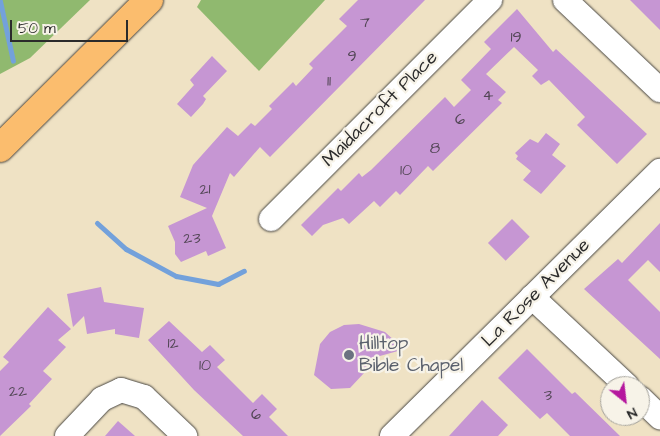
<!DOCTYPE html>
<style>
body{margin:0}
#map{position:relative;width:660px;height:436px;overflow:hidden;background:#efe2c4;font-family:"Architects Daughter",sans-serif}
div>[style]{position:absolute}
.forest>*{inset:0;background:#90b96f}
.stream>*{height:5px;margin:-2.5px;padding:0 2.5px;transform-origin:2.5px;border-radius:2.5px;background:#73a1db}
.building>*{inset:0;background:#c696d3;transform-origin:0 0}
.roads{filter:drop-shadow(0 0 1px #484642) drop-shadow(0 0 1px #484642)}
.minor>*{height:24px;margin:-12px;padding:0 12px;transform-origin:12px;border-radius:12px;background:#fff}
.major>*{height:28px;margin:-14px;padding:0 14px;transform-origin:14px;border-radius:14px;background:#fbbd6e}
.dots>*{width:14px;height:14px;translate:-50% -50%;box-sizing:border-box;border:2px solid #f7f3e8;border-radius:50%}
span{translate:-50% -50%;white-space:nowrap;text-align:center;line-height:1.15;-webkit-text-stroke:4.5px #f7f3e8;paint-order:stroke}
.number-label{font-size:16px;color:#524655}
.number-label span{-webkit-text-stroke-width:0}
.street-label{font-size:19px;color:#2b2b2b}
.worship-label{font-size:19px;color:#5b616d}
.left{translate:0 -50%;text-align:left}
.north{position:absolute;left:600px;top:376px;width:50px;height:50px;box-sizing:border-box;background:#f7f3e8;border:1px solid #a5a39c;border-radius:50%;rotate:151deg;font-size:14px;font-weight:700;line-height:20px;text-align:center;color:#2b2b2b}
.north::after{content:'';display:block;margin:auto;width:18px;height:22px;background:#b5179e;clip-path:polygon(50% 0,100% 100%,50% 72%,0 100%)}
.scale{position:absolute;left:10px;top:20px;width:118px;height:22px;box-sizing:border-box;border:2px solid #2b2b2b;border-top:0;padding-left:6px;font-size:15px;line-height:18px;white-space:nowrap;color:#2b2b2b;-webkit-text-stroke:4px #f7f3e8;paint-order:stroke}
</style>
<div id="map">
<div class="forest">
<div style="clip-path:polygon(0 0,90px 0,30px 58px,0 74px)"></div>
<div style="clip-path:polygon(201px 0,325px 0,259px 71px,197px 7px)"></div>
</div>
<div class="stream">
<div style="left:0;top:1px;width:61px;rotate:77.8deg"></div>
<div style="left:97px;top:223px;width:39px;rotate:42deg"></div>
<div style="left:126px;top:249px;width:57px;rotate:28.4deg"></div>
<div style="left:176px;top:276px;width:43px;rotate:10.8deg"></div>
<div style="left:218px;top:284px;width:29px;rotate:-27deg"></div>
</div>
<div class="building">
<div style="clip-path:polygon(358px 0,425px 0,270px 157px,260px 147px,234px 177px,230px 173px,212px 216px,226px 248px,208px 256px,206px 251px,181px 262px,175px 254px,175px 242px,168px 226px,207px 208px,180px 197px,193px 165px,227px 127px,238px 136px,251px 123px,255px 126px,272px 109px,269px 106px,293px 82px,296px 86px,313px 68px,309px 64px,347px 26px,339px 19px)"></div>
<div style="clip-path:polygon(630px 0,660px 0,660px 30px)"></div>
<div style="clip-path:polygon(517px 9px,553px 52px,556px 49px,647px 134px,617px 164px,577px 125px,585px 117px,549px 80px,541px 85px,532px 76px,538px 70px,514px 47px,486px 74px,506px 92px,498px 100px,502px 103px,433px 171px,428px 166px,400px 195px,396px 191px,380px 207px,374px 201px,349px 224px,343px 218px,323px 225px,312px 236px,301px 225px,338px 188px,341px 191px,359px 173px,362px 177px,371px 170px,445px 97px,454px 107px,471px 90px,461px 80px,491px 49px,484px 42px)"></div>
<div style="clip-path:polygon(212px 56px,227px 71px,203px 96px,206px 99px,203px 104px,191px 117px,177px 104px,194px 85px,190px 80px)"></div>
<div style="clip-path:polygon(546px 133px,560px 144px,552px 155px,566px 166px,541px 194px,523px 180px,531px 171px,516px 159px,518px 156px,515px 153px,530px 139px,538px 143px)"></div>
<div style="left:512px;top:219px;width:25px;height:34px;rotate:45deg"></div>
<div style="clip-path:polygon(660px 223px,660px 272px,648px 260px,628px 280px,660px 312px,660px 359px,584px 289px,618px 259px,622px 263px)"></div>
<div style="clip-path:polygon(101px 287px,104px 302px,144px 308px,139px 338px,115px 334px,115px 329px,87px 334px,84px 316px,73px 327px,67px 294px)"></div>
<div style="clip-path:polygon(48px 307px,71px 329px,58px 340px,66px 347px,43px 371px,52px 379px,29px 404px,31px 406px,0 436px,0 371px,9px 362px,3px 357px)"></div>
<div style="clip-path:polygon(169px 321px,202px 352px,210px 345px,225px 360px,217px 367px,253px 403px,262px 394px,277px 409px,269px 417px,288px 436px,243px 436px,194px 390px,148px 340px)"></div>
<div style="clip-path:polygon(359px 324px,385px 332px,397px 343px,398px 351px,369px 359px,365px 372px,350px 388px,331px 389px,314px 375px,320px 344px,330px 332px,344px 325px)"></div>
<div style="clip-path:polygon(527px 349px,572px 394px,575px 392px,620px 436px,570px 436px,547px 413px,540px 419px,498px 378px)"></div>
<div style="clip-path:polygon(482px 400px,508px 425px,498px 436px,449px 436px)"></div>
<div style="clip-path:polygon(118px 421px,135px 436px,105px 436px)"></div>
</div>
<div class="roads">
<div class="minor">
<div style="left:565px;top:0;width:131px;rotate:43.5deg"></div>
<div style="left:271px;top:219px;width:310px;rotate:-45deg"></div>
<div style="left:532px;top:297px;width:130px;rotate:43.1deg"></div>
<div style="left:640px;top:398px;width:28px;rotate:44deg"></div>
<div style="left:67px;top:436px;width:51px;rotate:-46.6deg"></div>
<div style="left:102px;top:399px;width:21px;rotate:-25deg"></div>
<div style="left:121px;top:390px;width:24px;rotate:17deg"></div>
<div style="left:144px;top:397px;width:57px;rotate:43.6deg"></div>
<div style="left:392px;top:436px;width:377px;rotate:-44.7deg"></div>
</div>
<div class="major">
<div style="left:0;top:148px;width:210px;rotate:-44.8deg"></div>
</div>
</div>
<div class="dots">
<div style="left:349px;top:355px;background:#6b7280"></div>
</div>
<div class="number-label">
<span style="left:365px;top:22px">7</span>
<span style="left:516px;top:37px">19</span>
<span style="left:352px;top:56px">9</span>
<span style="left:329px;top:81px">11</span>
<span style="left:488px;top:95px">4</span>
<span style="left:460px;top:119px">6</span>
<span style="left:435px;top:148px">8</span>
<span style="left:406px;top:170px">10</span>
<span style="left:205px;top:189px">21</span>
<span style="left:192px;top:238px">23</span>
<span style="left:173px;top:343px">12</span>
<span style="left:205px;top:365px">10</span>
<span style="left:18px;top:391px">22</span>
<span style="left:548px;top:395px">3</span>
<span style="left:256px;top:414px">6</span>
</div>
<div class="street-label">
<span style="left:380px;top:109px;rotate:-45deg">Maidacroft Place</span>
<span style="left:536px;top:293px;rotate:-45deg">La Rose Avenue</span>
</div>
<div class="worship-label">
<span class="left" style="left:359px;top:355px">Hilltop<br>Bible Chapel</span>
</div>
<div class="north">N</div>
<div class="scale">50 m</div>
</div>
